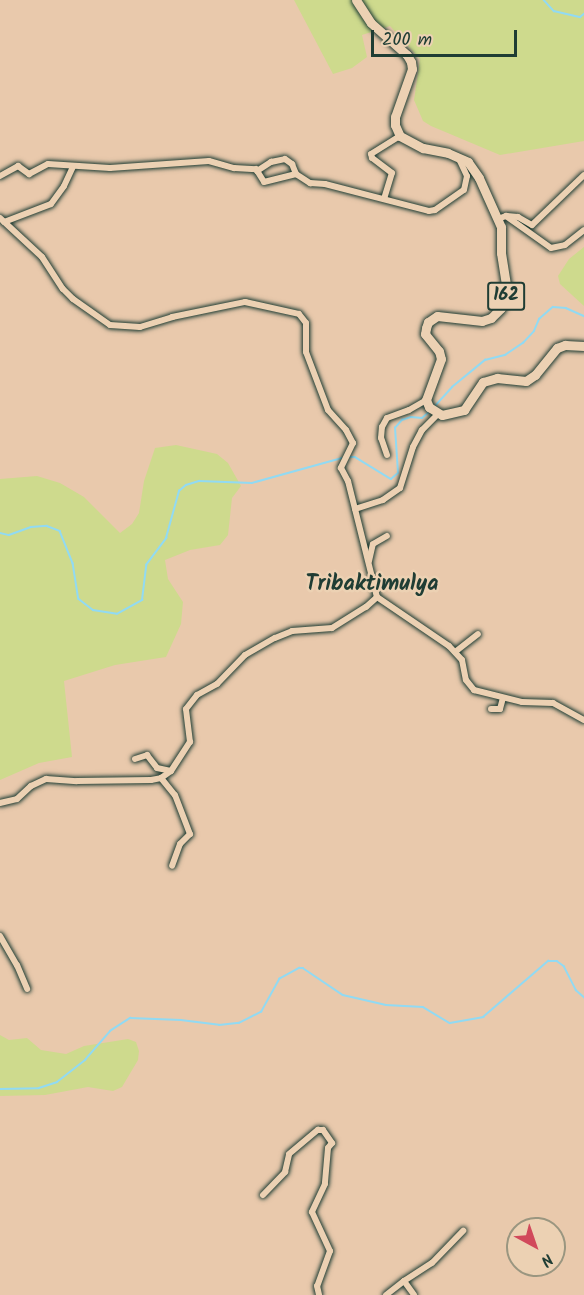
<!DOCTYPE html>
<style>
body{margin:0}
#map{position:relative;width:584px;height:1295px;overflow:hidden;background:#e9c9ac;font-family:Kalam,sans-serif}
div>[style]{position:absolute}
.green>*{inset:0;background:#ceda8d}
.stream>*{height:1.5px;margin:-0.75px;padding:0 0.75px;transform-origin:0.75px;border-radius:0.75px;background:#91daf3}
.roads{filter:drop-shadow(0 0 2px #1f3d34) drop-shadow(0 0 2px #1f3d34)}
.minor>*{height:6px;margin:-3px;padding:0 3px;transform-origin:3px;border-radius:3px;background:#ecd1b3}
.primary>*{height:9px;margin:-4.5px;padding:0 4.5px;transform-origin:4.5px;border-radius:4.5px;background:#ecd1b3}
span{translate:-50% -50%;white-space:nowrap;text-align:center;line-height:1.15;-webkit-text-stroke:5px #ecd1b3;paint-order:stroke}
.shield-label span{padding:2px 4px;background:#ecd1b3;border:2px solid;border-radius:4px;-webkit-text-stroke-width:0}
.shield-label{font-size:18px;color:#1f3d34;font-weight:700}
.quarter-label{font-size:22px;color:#1f3d34;font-weight:700}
.north{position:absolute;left:506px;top:1217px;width:60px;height:60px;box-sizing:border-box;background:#ecd1b3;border:2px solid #9a9680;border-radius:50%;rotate:140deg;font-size:16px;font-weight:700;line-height:24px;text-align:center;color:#1f3d34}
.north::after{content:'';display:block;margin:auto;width:21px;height:27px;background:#d1495b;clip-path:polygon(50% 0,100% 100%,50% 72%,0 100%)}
.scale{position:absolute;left:371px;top:30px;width:146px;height:27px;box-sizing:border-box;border:3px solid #1f3d34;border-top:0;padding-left:8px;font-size:18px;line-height:21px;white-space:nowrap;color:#1f3d34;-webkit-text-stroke:4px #ecd1b3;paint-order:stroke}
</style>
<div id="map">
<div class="green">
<div style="clip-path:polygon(294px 0,584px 0,584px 141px,500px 155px,431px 126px,423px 121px,414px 100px,420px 59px,390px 26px,362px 35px,367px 57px,352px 68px,333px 74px)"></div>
<div style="clip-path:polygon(584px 247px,584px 306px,560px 284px,558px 276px,569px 259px)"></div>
<div style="clip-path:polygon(176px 445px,217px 454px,228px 463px,241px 486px,232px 498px,228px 535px,220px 545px,190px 550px,165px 560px,168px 579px,183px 602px,181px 624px,166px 657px,115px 665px,64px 681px,72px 757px,39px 763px,0 780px,0 479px,37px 476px,60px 483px,84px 497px,120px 533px,132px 524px,139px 513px,144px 481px,155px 448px)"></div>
<div style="clip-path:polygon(0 1035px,9px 1040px,27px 1038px,41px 1050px,66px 1054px,84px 1046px,128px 1039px,136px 1042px,139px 1051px,138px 1060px,122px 1087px,113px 1091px,88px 1087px,45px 1095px,0 1096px)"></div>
</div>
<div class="stream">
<div style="left:544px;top:0;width:15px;rotate:48deg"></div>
<div style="left:554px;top:11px;width:27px;rotate:13deg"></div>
<div style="left:580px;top:17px;width:5px;rotate:-37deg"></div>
<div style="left:436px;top:405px;width:24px;rotate:-48deg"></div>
<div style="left:452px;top:387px;width:43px;rotate:-39.3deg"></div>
<div style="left:485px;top:360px;width:21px;rotate:-14deg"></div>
<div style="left:505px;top:355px;width:22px;rotate:-34deg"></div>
<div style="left:523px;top:343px;width:16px;rotate:-47deg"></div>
<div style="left:534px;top:331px;width:13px;rotate:-67deg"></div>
<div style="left:539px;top:319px;width:18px;rotate:-41deg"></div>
<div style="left:553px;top:307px;width:13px;rotate:4deg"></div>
<div style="left:566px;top:308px;width:20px;rotate:24deg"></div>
<div style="left:350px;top:457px;width:5px"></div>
<div style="left:355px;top:457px;width:42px;rotate:31.4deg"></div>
<div style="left:391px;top:479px;width:9px;rotate:-41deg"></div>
<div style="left:398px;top:473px;width:45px;rotate:-93.8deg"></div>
<div style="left:395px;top:428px;width:11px;rotate:-49deg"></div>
<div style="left:402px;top:420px;width:9px;rotate:-18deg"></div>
<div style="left:411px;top:417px;width:11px;rotate:5deg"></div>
<div style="left:422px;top:418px;width:11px;rotate:-41deg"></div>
<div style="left:0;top:533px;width:9px;rotate:13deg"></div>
<div style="left:9px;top:535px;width:23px;rotate:-20deg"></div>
<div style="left:31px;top:527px;width:16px;rotate:-4deg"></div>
<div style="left:47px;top:526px;width:14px;rotate:21deg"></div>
<div style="left:60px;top:531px;width:35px;rotate:68deg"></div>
<div style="left:73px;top:563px;width:36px;rotate:81deg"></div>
<div style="left:79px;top:599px;width:18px;rotate:38deg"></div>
<div style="left:93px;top:610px;width:24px;rotate:9deg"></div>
<div style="left:117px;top:614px;width:29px;rotate:-29deg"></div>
<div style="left:142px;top:600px;width:35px;rotate:-83deg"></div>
<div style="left:146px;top:565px;width:34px;rotate:-53deg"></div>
<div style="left:166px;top:538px;width:49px;rotate:-74.5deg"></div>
<div style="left:179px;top:491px;width:9px;rotate:-41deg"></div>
<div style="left:186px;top:485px;width:14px;rotate:-17deg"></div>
<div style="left:199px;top:481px;width:53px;rotate:2.2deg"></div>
<div style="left:252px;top:483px;width:93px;rotate:-15.5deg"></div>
<div style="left:0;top:1089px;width:39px;rotate:-1deg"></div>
<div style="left:39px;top:1088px;width:19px;rotate:-18deg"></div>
<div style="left:57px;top:1082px;width:36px;rotate:-38deg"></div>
<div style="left:85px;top:1060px;width:38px;rotate:-49deg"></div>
<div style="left:110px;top:1031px;width:24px;rotate:-33deg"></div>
<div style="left:130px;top:1018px;width:51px;rotate:2.2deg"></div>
<div style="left:181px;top:1020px;width:38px;rotate:7deg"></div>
<div style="left:219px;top:1025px;width:20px;rotate:-6deg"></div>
<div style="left:239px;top:1023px;width:25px;rotate:-27deg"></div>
<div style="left:261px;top:1012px;width:38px;rotate:-61deg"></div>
<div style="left:279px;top:979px;width:23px;rotate:-29deg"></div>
<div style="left:299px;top:968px;width:4px"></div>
<div style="left:303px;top:968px;width:48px;rotate:34deg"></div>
<div style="left:343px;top:995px;width:44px;rotate:13.1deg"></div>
<div style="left:386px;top:1005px;width:37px;rotate:3deg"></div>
<div style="left:423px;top:1007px;width:31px;rotate:31deg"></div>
<div style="left:450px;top:1023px;width:34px;rotate:-10deg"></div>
<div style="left:483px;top:1017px;width:86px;rotate:-40.7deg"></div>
<div style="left:548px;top:961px;width:9px"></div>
<div style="left:557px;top:961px;width:9px;rotate:36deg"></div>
<div style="left:564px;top:966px;width:27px;rotate:63deg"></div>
<div style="left:576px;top:990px;width:11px;rotate:41deg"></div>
</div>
<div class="roads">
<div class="minor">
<div style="left:257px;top:171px;width:17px;rotate:-33deg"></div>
<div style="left:271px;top:162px;width:14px;rotate:-12deg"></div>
<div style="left:285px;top:159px;width:9px;rotate:36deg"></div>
<div style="left:292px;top:164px;width:11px;rotate:68deg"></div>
<div style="left:0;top:176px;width:21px;rotate:-29deg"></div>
<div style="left:18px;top:166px;width:14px;rotate:36deg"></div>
<div style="left:29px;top:174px;width:21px;rotate:-28deg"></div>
<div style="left:48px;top:164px;width:62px;rotate:3.7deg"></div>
<div style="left:110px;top:168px;width:99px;rotate:-4deg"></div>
<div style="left:209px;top:161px;width:26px;rotate:16deg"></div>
<div style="left:234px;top:168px;width:22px;rotate:3deg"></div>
<div style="left:256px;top:169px;width:15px;rotate:58deg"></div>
<div style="left:264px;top:182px;width:33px;rotate:-14deg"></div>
<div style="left:296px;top:174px;width:17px;rotate:33deg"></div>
<div style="left:310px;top:183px;width:15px;rotate:4deg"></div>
<div style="left:325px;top:184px;width:107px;rotate:14.6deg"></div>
<div style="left:429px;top:211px;width:6px;rotate:-9deg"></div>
<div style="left:435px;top:210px;width:35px;rotate:-35deg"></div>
<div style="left:464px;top:190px;width:14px;rotate:-78deg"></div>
<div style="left:467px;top:176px;width:21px;rotate:-115deg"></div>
<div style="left:384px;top:199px;width:27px;rotate:-73deg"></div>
<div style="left:392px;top:173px;width:25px;rotate:-143deg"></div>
<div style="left:372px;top:158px;width:4px;rotate:-104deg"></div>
<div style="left:371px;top:154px;width:34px;rotate:-32deg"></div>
<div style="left:507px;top:216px;width:11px;rotate:5deg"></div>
<div style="left:518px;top:217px;width:16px;rotate:30deg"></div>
<div style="left:532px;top:225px;width:72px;rotate:-43.9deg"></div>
<div style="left:0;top:218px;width:57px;rotate:42.9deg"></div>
<div style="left:42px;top:257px;width:38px;rotate:57deg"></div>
<div style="left:63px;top:289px;width:14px;rotate:45deg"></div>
<div style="left:73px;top:299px;width:45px;rotate:35.1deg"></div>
<div style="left:110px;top:325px;width:30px;rotate:4deg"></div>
<div style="left:140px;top:327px;width:34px;rotate:-17deg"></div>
<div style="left:172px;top:317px;width:75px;rotate:-11.6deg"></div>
<div style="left:245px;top:302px;width:55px;rotate:12.5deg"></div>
<div style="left:299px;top:314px;width:11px;rotate:52deg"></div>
<div style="left:306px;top:323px;width:29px;rotate:90deg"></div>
<div style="left:306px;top:352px;width:62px;rotate:69.2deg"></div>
<div style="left:328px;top:410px;width:27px;rotate:48deg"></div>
<div style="left:346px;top:430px;width:15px;rotate:62deg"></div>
<div style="left:353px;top:443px;width:28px;rotate:116deg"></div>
<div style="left:341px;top:468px;width:15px;rotate:62deg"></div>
<div style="left:348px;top:481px;width:29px;rotate:76deg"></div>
<div style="left:498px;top:219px;width:9px;rotate:-21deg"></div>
<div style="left:506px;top:216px;width:55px;rotate:35.4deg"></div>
<div style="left:551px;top:248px;width:14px;rotate:-12deg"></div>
<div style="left:565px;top:245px;width:24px;rotate:-38deg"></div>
<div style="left:4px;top:222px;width:50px;rotate:-21deg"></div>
<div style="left:51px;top:204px;width:22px;rotate:-54deg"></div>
<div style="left:64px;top:186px;width:21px;rotate:-65deg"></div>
<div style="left:438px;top:414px;width:23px;rotate:135deg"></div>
<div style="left:422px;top:430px;width:19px;rotate:118deg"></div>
<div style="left:413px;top:447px;width:43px;rotate:107.6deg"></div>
<div style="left:400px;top:488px;width:21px;rotate:145deg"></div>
<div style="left:383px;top:500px;width:29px;rotate:162deg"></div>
<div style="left:355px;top:509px;width:91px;rotate:76deg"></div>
<div style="left:377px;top:597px;width:87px;rotate:34.2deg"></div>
<div style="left:449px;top:646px;width:19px;rotate:47deg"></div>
<div style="left:462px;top:660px;width:20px;rotate:79deg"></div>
<div style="left:466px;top:680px;width:13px;rotate:51deg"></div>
<div style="left:474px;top:690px;width:49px;rotate:14deg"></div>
<div style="left:522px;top:702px;width:31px;rotate:2deg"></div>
<div style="left:553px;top:703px;width:35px;rotate:29deg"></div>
<div style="left:387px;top:455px;width:18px;rotate:-109deg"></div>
<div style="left:381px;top:438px;width:11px;rotate:-85deg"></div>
<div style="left:382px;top:427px;width:10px;rotate:-61deg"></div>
<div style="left:387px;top:418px;width:23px;rotate:-20deg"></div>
<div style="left:409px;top:410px;width:20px;rotate:-30deg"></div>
<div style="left:369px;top:561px;width:17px;rotate:-77deg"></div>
<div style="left:373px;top:544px;width:16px;rotate:-30deg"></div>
<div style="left:455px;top:652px;width:29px;rotate:-38deg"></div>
<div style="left:491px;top:709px;width:9px"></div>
<div style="left:500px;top:709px;width:11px;rotate:-75deg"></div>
<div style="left:135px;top:759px;width:13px;rotate:-18deg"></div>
<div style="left:147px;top:755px;width:16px;rotate:52deg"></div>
<div style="left:157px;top:768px;width:14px;rotate:12deg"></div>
<div style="left:161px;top:778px;width:22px;rotate:51deg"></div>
<div style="left:175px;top:795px;width:42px;rotate:69deg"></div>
<div style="left:190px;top:834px;width:14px;rotate:135deg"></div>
<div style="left:180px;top:844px;width:23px;rotate:110deg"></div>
<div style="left:0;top:803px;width:17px;rotate:-13deg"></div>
<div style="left:17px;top:799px;width:19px;rotate:-43deg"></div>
<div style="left:31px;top:786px;width:17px;rotate:-25deg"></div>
<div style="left:46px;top:779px;width:31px;rotate:4deg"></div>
<div style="left:77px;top:781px;width:74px;rotate:-0.8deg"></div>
<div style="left:151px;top:780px;width:10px;rotate:-11deg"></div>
<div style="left:161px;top:778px;width:12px;rotate:-35deg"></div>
<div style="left:171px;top:771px;width:35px;rotate:-57deg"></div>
<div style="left:190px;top:742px;width:33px;rotate:-97deg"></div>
<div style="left:186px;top:709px;width:18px;rotate:-52deg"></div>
<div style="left:197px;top:695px;width:23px;rotate:-29deg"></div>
<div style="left:217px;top:684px;width:40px;rotate:-46deg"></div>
<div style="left:245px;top:655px;width:34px;rotate:-30deg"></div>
<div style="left:275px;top:638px;width:18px;rotate:-22deg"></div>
<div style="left:292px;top:631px;width:40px;rotate:-4.3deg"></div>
<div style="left:332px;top:628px;width:40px;rotate:-32deg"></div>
<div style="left:366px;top:607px;width:15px;rotate:-42deg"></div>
<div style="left:0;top:936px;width:34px;rotate:60deg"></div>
<div style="left:17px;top:965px;width:26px;rotate:67deg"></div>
<div style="left:263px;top:1195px;width:32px;rotate:-46deg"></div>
<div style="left:285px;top:1172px;width:18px;rotate:-77deg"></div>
<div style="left:289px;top:1154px;width:38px;rotate:-40deg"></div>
<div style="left:318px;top:1130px;width:5px"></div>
<div style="left:323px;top:1130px;width:16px;rotate:55deg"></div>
<div style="left:332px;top:1143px;width:6px;rotate:129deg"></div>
<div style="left:328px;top:1148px;width:36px;rotate:95deg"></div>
<div style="left:325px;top:1184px;width:31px;rotate:115deg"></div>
<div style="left:312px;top:1212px;width:43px;rotate:65.2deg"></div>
<div style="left:330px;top:1251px;width:37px;rotate:110deg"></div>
<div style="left:317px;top:1286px;width:9px;rotate:77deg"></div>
<div style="left:404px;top:1281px;width:33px;rotate:-33deg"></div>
<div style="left:432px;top:1263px;width:45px;rotate:-45.9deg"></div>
<div style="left:386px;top:1295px;width:23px;rotate:-38deg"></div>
<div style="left:404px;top:1281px;width:17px;rotate:54deg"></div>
</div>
<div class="primary">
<div style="left:356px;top:0;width:27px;rotate:57deg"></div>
<div style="left:371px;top:23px;width:48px;rotate:41.6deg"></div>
<div style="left:407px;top:55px;width:8px;rotate:60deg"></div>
<div style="left:411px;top:62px;width:7px;rotate:82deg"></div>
<div style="left:412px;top:69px;width:51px;rotate:109.5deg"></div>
<div style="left:395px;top:117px;width:8px;rotate:90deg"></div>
<div style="left:395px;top:125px;width:12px;rotate:66deg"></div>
<div style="left:400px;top:136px;width:26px;rotate:28deg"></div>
<div style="left:423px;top:148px;width:25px;rotate:11deg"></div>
<div style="left:448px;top:153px;width:22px;rotate:24deg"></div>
<div style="left:468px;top:162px;width:19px;rotate:55deg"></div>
<div style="left:479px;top:178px;width:54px;rotate:65.8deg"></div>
<div style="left:501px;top:227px;width:26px;rotate:90deg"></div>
<div style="left:501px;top:253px;width:39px;rotate:81deg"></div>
<div style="left:507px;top:292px;width:17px;rotate:111deg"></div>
<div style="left:501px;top:308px;width:14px;rotate:135deg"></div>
<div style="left:491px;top:318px;width:9px;rotate:162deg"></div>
<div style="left:482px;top:321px;width:45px;rotate:-173.7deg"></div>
<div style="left:437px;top:316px;width:11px;rotate:146deg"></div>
<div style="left:428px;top:322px;width:6px;rotate:108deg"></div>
<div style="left:426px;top:328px;width:6px;rotate:99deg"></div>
<div style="left:425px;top:334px;width:22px;rotate:51deg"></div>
<div style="left:439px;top:351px;width:8px;rotate:76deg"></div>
<div style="left:441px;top:359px;width:44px;rotate:110.1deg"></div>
<div style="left:426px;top:400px;width:8px;rotate:67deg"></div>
<div style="left:429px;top:407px;width:15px;rotate:32deg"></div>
<div style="left:442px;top:415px;width:23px;rotate:-13deg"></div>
<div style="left:464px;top:410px;width:34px;rotate:-56deg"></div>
<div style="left:483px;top:382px;width:15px;rotate:-16deg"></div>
<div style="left:497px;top:378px;width:29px;rotate:6deg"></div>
<div style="left:526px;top:381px;width:11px;rotate:-34deg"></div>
<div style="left:535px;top:375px;width:35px;rotate:-51deg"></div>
<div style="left:557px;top:348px;width:9px;rotate:-21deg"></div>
<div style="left:565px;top:345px;width:19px;rotate:3deg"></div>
</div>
</div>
<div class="shield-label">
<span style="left:506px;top:296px">162</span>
</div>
<div class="quarter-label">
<span style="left:372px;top:585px">Tribaktimulya</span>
</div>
<div class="north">N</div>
<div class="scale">200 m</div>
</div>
